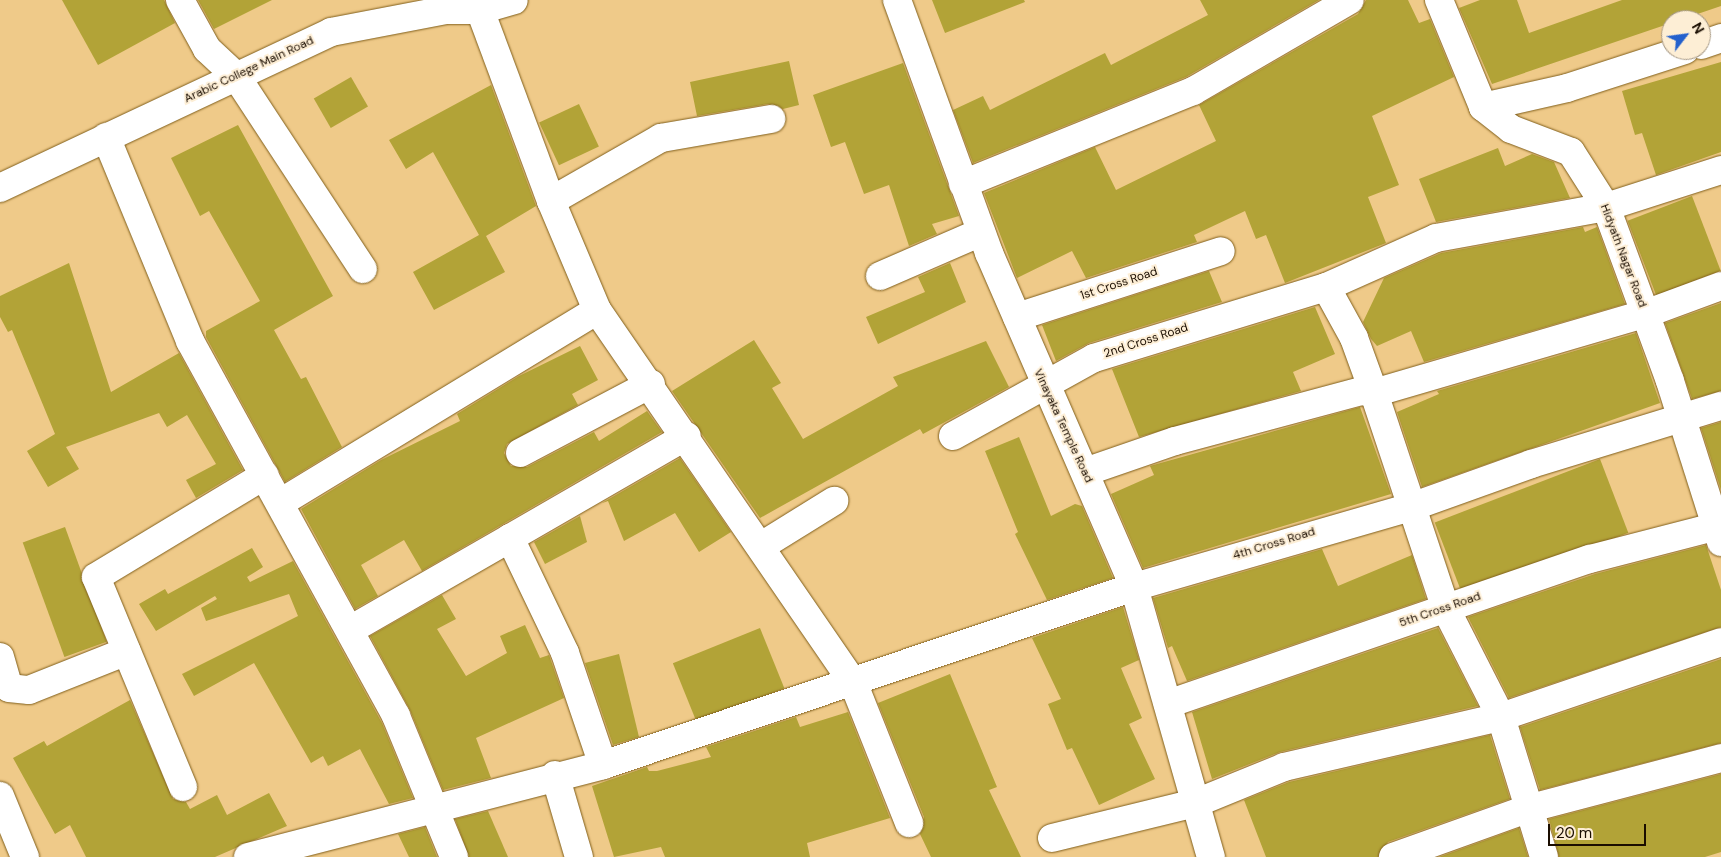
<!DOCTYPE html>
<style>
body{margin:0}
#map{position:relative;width:1721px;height:857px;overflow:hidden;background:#efca89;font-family:"DM Sans",sans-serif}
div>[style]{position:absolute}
.building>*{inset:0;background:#b2a337;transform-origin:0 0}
.roads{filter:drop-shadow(0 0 1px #805f1c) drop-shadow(0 0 1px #805f1c)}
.minor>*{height:28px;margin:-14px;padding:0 14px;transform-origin:14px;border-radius:14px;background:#fff}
.major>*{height:28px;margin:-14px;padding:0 14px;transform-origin:14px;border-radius:14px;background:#fff}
span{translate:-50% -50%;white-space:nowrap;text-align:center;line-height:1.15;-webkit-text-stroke:4px #fdeed5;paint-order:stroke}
.street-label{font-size:12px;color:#1a0d00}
.north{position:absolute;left:1661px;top:10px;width:50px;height:50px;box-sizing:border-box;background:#fdeed5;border:1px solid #a29480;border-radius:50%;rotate:60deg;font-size:14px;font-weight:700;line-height:20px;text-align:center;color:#1a0d00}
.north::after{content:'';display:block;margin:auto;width:18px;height:22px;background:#2360cd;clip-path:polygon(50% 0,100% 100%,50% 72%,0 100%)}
.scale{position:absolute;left:1548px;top:824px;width:98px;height:22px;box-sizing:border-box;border:2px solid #1a0d00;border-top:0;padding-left:6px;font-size:15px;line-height:18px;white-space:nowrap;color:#1a0d00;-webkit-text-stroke:4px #fdeed5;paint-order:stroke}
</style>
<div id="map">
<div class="building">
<div style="clip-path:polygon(62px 0,164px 0,175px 23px,98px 65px)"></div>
<div style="clip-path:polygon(198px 0,272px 0,214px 29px)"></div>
<div style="clip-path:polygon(932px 0,1024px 0,1025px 2px,945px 33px)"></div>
<div style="clip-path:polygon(1200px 0,1319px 0,1186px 77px,973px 163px,953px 110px,983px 96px,990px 110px,1105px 53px,1111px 65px,1208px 15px)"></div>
<div style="clip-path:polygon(1366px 0,1408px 0,1419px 23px,1430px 19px,1454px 77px,1372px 116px,1399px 185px,1368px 197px,1386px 243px,1285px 283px,1266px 235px,1256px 239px,1245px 211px,1194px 235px,1197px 242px,1086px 278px,1072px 251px,1017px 278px,984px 193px,1095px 147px,1116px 190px,1216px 141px,1199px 105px,1358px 14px)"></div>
<div style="clip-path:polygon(1480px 0,1517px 0,1529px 33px,1622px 0,1721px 0,1721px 6px,1492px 84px,1459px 8px)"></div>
<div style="clip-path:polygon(789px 61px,799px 105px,783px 109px,768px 104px,697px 116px,690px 82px)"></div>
<div style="clip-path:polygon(1721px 62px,1721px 152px,1656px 175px,1642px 133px,1635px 135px,1622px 91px)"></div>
<div style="clip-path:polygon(903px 63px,959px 216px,932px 224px,937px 234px,909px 246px,889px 185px,864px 194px,845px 142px,831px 147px,813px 95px)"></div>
<div style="left:351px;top:77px;width:34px;height:43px;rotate:60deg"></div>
<div style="clip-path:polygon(491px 85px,536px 206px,486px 236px,505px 272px,434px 310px,413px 272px,479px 235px,433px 152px,406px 169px,389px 140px)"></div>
<div style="left:579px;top:104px;width:47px;height:44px;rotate:65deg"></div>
<div style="clip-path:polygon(238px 125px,333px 296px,274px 330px,301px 379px,306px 377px,342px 447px,285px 482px,206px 337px,206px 331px,260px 301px,209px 211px,200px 216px,171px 158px)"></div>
<div style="clip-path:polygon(1498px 148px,1505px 166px,1532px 154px,1554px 162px,1570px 198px,1436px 222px,1419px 179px)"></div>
<div style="left:1692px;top:196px;width:80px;height:69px;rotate:69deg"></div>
<div style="clip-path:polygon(1583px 227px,1585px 232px,1597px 227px,1625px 304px,1424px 362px,1411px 331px,1377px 346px,1371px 339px,1363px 322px,1384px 278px,1441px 253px)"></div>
<div style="clip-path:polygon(69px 263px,111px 392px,179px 353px,243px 470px,196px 498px,186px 480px,216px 464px,187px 415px,167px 427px,159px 413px,66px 447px,79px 469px,48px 487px,27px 451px,55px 434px,12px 330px,8px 332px,0 317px,0 296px)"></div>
<div style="clip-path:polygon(950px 263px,966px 302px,878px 344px,866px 317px,925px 292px,918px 277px)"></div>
<div style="clip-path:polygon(1209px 271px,1222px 302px,1089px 343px,1056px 361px,1042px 325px)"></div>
<div style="clip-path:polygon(1721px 303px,1721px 391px,1692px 399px,1665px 323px)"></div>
<div style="clip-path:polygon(1315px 307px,1335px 354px,1293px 372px,1301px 391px,1139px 437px,1112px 369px)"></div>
<div style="clip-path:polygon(1636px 333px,1660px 403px,1422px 487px,1397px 412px,1439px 394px,1437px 391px)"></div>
<div style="clip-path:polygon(754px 340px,781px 383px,772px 388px,803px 439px,898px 386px,893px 377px,986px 341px,1009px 387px,923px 434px,920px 429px,760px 518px,672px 391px)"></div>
<div style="clip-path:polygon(580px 346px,598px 380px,572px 394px,578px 405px,507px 444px,504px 453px,511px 466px,527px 467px,594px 432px,599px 441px,647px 411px,662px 432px,422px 571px,404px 540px,361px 565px,378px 596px,355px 609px,301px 509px,381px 460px,460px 421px,457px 414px,519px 376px)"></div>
<div style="clip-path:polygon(1360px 407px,1391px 494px,1143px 568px,1111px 494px,1154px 475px,1150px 466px)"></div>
<div style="clip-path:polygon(1721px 422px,1721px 490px,1701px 428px)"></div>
<div style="clip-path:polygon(1019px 437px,1051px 516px,1075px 504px,1082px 506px,1113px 578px,1047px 600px,1015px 534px,1018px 532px,985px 451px)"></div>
<div style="clip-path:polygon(680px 458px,731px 532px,699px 552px,675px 513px,624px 541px,608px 501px,602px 503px)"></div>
<div style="left:1600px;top:459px;width:79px;height:177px;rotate:69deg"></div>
<div style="clip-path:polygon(580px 516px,587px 542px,545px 564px,534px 542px)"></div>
<div style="left:65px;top:527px;width:122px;height:45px;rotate:70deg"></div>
<div style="clip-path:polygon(1706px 545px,1721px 590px,1721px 627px,1509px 698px,1468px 617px,1595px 574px)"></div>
<div style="clip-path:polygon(252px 548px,263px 567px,247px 577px,250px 582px,293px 561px,382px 723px,413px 798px,389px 804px,360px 749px,328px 766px,323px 756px,311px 763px,254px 663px,194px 696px,182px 674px,298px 616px,289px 594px,206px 621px,201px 608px,217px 599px,215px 596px,156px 631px,139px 604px,165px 589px,168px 594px)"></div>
<div style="clip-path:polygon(1322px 549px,1338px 586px,1412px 555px,1426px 599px,1187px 681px,1172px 646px,1168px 648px,1153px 598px)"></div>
<div style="clip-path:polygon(442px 595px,456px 619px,437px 629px,466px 676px,507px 653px,500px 636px,525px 625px,540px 658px,549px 655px,564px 698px,476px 738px,491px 778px,443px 790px,410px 710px,370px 636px)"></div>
<div style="clip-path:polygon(1123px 607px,1139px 660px,1121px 668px,1142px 718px,1129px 724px,1155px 779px,1099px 805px,1072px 748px,1067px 750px,1048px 704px,1061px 699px,1032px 638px)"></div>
<div style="left:760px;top:628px;width:65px;height:94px;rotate:68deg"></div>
<div style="clip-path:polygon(1438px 628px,1478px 706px,1280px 752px,1212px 779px,1192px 712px)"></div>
<div style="clip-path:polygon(619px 654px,639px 737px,613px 745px,585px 663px)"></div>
<div style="clip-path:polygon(1721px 659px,1721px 743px,1540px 790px,1520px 727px)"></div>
<div style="clip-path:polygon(950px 674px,997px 787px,989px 790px,1021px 857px,931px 857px,920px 834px,924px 817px,878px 703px)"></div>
<div style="clip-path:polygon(130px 700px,173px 799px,186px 802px,190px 809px,217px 795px,227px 815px,269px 793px,287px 826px,215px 857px,86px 857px,70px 825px,55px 834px,13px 758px,44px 741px,47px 746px)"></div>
<div style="clip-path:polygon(848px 712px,890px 818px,807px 843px,810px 857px,665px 857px,661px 847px,614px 857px,592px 786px,647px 767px,649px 771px,657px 771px,711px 757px,706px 747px,796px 717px,800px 727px)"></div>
<div style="clip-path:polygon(1490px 735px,1510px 799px,1388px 842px,1378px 857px,1266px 857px,1244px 800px,1289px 782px)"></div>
<div style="clip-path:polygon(1721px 774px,1721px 852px,1705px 857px,1559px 857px,1549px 819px)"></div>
<div style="clip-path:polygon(488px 811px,508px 857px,469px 857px,455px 819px)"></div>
<div style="clip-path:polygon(425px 827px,437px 857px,409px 857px,398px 834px)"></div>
<div style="clip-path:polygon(1519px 828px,1528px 857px,1439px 857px)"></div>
</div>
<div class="roads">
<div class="minor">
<div style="left:180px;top:0;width:56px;rotate:61.1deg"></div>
<div style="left:207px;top:49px;width:40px;rotate:43deg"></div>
<div style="left:236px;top:76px;width:231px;rotate:56.7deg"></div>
<div style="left:897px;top:0;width:269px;rotate:70deg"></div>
<div style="left:989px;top:253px;width:364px;rotate:66.5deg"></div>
<div style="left:1134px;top:587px;width:281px;rotate:74.1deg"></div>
<div style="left:1439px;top:0;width:116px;rotate:67.6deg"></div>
<div style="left:1483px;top:107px;width:36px;rotate:38deg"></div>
<div style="left:1511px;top:129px;width:64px;rotate:21deg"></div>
<div style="left:1571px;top:152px;width:65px;rotate:57.5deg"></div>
<div style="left:1606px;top:207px;width:185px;rotate:69.8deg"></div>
<div style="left:1670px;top:381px;width:169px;rotate:72.4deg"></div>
<div style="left:480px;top:10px;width:204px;rotate:69.6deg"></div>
<div style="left:551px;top:201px;width:118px;rotate:67.1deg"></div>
<div style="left:597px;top:310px;width:452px;rotate:55.5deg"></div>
<div style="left:853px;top:682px;width:152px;rotate:68.3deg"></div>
<div style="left:1701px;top:45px;width:21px;rotate:-19deg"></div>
<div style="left:1483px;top:107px;width:86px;rotate:-12.7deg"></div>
<div style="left:1567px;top:88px;width:124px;rotate:-17.9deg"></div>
<div style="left:106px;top:137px;width:221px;rotate:67.6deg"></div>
<div style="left:190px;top:341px;width:428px;rotate:61.2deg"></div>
<div style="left:396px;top:716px;width:152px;rotate:67.6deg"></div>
<div style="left:963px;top:184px;width:248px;rotate:-22deg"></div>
<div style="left:1193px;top:91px;width:181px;rotate:-30.1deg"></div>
<div style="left:551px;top:201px;width:127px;rotate:-29.8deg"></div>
<div style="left:661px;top:138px;width:112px;rotate:-9.8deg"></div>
<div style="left:880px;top:276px;width:110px;rotate:-23.5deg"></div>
<div style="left:1326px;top:287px;width:120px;rotate:-24deg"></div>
<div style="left:1436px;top:238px;width:173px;rotate:-10.3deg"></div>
<div style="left:1606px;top:207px;width:121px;rotate:-17.8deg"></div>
<div style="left:1017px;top:317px;width:214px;rotate:-17.9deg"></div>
<div style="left:953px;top:436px;width:161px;rotate:-29deg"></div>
<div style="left:1094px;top:358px;width:243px;rotate:-17deg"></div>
<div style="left:1326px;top:287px;width:58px;rotate:61.2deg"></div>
<div style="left:1354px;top:338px;width:59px;rotate:70deg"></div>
<div style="left:1374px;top:393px;width:228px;rotate:71.6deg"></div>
<div style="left:1446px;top:609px;width:121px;rotate:63deg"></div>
<div style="left:1501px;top:717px;width:146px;rotate:72.9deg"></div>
<div style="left:520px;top:453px;width:148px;rotate:-27.8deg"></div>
<div style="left:1085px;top:472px;width:95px;rotate:-19deg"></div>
<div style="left:1175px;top:441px;width:193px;rotate:-15deg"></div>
<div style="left:1361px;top:391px;width:13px;rotate:9deg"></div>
<div style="left:1374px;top:393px;width:282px;rotate:-16.3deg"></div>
<div style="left:1645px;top:314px;width:81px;rotate:-20.2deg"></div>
<div style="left:280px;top:503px;width:371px;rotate:-31.3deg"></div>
<div style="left:510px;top:538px;width:204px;rotate:-30deg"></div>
<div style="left:763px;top:545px;width:84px;rotate:-31.8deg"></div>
<div style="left:350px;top:630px;width:185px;rotate:-29.9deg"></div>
<div style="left:510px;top:538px;width:127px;rotate:64.4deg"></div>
<div style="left:565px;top:653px;width:118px;rotate:71.3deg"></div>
<div style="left:0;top:657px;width:32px;rotate:74deg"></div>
<div style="left:9px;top:688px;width:20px;rotate:6deg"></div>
<div style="left:29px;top:690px;width:105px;rotate:-21.7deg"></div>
<div style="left:1168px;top:704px;width:446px;rotate:-19deg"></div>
<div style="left:1590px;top:559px;width:135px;rotate:-14.5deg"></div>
<div style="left:555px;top:775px;width:85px;rotate:73.7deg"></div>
<div style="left:183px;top:787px;width:227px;rotate:-112.5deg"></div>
<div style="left:96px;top:577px;width:197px;rotate:-31.1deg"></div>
<div style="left:0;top:796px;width:66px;rotate:67.7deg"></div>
<div style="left:1052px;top:838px;width:148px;rotate:-13.7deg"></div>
<div style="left:1196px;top:803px;width:95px;rotate:-22.2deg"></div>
<div style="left:1284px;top:767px;width:223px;rotate:-13deg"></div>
<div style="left:1501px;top:717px;width:232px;rotate:-18.8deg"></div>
<div style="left:248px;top:857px;width:367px;rotate:-14.5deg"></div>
<div style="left:603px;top:765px;width:560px;rotate:-18.53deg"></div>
<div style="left:1134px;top:587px;width:291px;rotate:-16.1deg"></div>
<div style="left:1414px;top:506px;width:124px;rotate:-19.7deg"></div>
<div style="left:1531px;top:464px;width:199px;rotate:-17deg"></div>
<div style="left:1393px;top:857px;width:142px;rotate:-19.7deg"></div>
<div style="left:1527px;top:809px;width:201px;rotate:-14.7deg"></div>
</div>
<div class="major">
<div style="left:0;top:188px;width:366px;rotate:-25.2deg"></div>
<div style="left:331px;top:32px;width:117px;rotate:-10.8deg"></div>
<div style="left:446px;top:10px;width:34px"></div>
<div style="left:480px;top:10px;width:35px;rotate:-16deg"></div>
</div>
</div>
<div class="street-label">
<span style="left:249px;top:70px;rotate:-25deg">Arabic College Main Road</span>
<span style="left:1623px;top:256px;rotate:69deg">Hidyath Nagar Road</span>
<span style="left:1119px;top:284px;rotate:-18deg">1st Cross Road</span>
<span style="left:1146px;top:341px;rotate:-18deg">2nd Cross Road</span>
<span style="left:1063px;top:426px;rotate:65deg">Vinayaka Temple Road</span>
<span style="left:1274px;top:544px;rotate:-17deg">4th Cross Road</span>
<span style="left:1440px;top:610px;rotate:-19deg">5th Cross Road</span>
</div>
<div class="north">N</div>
<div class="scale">20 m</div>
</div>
